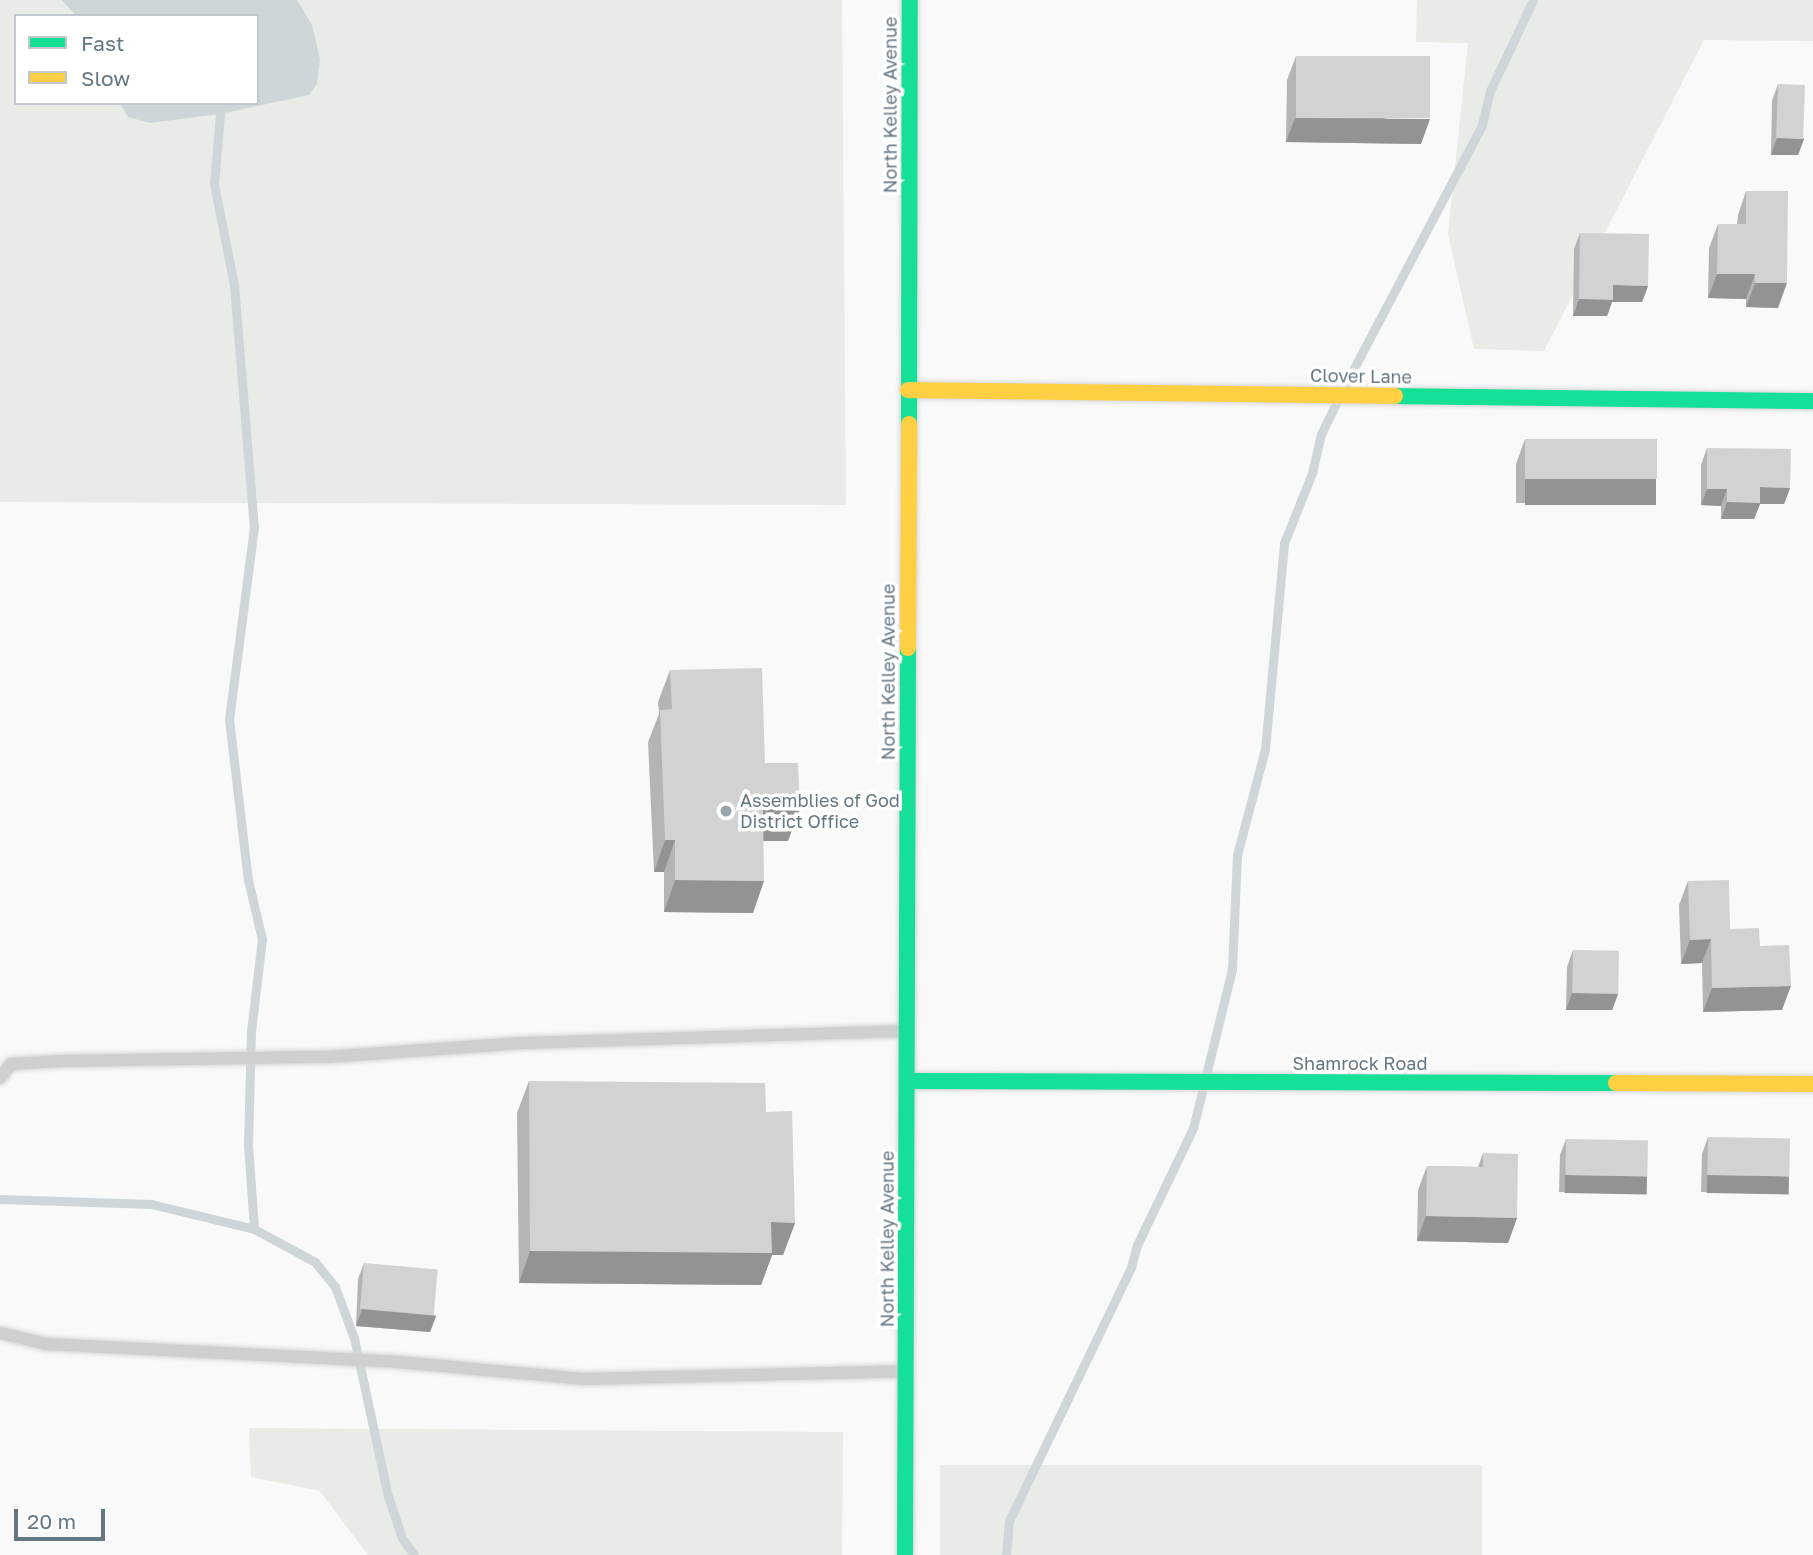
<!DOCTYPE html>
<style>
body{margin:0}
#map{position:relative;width:1813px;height:1555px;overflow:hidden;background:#f9f9f9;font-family:"Golos Text",sans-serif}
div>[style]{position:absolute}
.green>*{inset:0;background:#e8ebe6;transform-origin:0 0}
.water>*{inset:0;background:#ced6d9}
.stream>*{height:9px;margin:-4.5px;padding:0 4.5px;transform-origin:4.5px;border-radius:4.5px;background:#ced6d9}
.roads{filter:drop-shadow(0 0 2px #d5d6d7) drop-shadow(0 0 2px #d5d6d7)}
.lane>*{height:12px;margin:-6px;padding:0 6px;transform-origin:6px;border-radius:6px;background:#cecfd0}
.fast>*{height:16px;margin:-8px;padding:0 8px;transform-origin:8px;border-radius:8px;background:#16e098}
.slow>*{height:16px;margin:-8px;padding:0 8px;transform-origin:8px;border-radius:8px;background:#ffcf43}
.wall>*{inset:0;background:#b3b5b5}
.shaded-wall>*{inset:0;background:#929394;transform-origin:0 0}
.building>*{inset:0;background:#d0d2d3;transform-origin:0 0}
.dots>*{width:19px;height:19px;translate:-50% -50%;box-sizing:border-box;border:4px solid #fff;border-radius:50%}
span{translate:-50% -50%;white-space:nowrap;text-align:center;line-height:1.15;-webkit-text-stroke:7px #fff;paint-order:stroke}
.street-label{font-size:18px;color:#657683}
.poi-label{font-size:18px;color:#657683}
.left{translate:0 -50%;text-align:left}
.legend{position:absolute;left:14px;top:14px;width:245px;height:91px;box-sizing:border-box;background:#fff;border:2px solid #c1c8cd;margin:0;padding:9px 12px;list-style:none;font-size:21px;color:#657683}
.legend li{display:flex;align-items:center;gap:14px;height:35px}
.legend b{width:35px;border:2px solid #c1c8cd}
.scale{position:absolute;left:14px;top:1509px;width:91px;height:32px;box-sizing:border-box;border:4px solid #657683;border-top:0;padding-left:9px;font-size:21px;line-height:24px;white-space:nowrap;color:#657683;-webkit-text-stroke:5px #fff;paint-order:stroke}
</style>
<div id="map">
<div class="green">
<div style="clip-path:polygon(evenodd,0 0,842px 0,846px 505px,0 502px,0 0,16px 16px,257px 16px,257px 103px,16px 103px,16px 16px)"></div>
<div style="clip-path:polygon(1417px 0,1813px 0,1813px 41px,1704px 40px,1544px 351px,1474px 349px,1448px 234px,1468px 43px,1416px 42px)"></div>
<div style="clip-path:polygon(249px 1428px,843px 1432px,842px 1555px,368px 1555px,320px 1491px,251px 1477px)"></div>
<div style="left:940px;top:1465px;width:542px;height:90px"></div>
</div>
<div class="water">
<div style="clip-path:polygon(62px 0,297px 0,312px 25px,320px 59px,317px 84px,309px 95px,220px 114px,150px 123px,128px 117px,120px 103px,257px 103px,257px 16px,76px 16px)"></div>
</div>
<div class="stream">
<div style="left:214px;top:103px;width:13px;rotate:61deg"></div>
<div style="left:220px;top:114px;width:70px;rotate:94.9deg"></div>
<div style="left:214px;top:184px;width:103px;rotate:78.8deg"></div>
<div style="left:234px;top:285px;width:243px;rotate:85.3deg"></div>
<div style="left:254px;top:527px;width:194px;rotate:97.4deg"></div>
<div style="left:229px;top:719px;width:162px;rotate:83.3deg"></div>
<div style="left:248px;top:880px;width:61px;rotate:76.7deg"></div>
<div style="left:262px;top:939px;width:93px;rotate:96.8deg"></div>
<div style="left:251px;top:1031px;width:114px;rotate:91.5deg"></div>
<div style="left:248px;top:1145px;width:84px;rotate:85.9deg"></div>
<div style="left:1344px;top:387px;width:296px;rotate:-62.2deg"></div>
<div style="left:1482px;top:125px;width:35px;rotate:-77deg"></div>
<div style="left:1490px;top:91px;width:101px;rotate:-64.7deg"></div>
<div style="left:1206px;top:1075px;width:109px;rotate:-76.2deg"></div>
<div style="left:1232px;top:969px;width:114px;rotate:-87.5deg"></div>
<div style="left:1237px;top:855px;width:110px;rotate:-75.2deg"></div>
<div style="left:1265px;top:749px;width:207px;rotate:-84.7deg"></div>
<div style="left:1284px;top:543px;width:75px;rotate:-68.2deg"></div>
<div style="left:1312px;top:473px;width:40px;rotate:-77deg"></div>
<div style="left:1321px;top:434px;width:34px;rotate:-64deg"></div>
<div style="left:0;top:1199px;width:151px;rotate:1.9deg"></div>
<div style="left:151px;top:1204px;width:106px;rotate:13.6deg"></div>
<div style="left:254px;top:1229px;width:69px;rotate:28.4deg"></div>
<div style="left:315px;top:1262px;width:32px;rotate:51deg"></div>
<div style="left:335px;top:1287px;width:54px;rotate:69.6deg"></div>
<div style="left:354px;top:1338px;width:162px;rotate:77.9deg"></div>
<div style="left:388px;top:1496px;width:44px;rotate:71.6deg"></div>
<div style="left:402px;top:1538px;width:21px;rotate:55deg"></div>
<div style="left:1006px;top:1555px;width:34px;rotate:-85deg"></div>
<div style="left:1009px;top:1521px;width:282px;rotate:-64.3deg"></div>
<div style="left:1131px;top:1267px;width:23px;rotate:-75deg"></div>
<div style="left:1137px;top:1245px;width:130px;rotate:-64.4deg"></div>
<div style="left:1193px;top:1128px;width:37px;rotate:-76deg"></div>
</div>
<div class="roads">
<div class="lane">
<div style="left:0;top:1078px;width:18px;rotate:-52deg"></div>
<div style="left:11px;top:1064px;width:50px;rotate:-3.4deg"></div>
<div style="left:61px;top:1061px;width:266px;rotate:-0.9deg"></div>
<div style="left:327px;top:1057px;width:196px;rotate:-4.1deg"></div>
<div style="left:523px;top:1043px;width:380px;rotate:-1.8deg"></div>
<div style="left:0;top:1333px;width:47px;rotate:13.4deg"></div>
<div style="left:46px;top:1344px;width:341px;rotate:2.9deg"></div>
<div style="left:387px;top:1361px;width:197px;rotate:5.2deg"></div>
<div style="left:583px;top:1379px;width:320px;rotate:-1.4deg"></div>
</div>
<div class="fast">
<div style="left:1395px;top:396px;width:418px;rotate:0.7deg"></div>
<div style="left:909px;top:424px;width:424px;rotate:-89.9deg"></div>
<div style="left:908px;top:1081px;width:708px;rotate:0.16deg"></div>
<div style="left:905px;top:1555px;width:907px;rotate:-89.81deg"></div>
</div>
<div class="slow">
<div style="left:908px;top:390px;width:487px;rotate:0.7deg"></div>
<div style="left:908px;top:648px;width:224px;rotate:-89.7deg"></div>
<div style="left:1616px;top:1083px;width:197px;rotate:0.3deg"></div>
</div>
</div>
<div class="wall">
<div style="clip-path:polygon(1296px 56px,1421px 144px,1286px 142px,1287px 80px)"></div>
<div style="clip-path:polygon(1778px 84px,1804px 139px,1798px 155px,1771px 155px,1772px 101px)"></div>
<div style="clip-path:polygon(1746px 191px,1778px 308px,1746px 307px,1746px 299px,1708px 298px,1709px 248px,1718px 224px,1737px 224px,1738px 215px)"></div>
<div style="clip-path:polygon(1580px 233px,1648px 286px,1642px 302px,1612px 302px,1607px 316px,1573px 316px,1574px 249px)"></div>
<div style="clip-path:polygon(1525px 439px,1647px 504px,1516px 503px,1516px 464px)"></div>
<div style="clip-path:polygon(1707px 448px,1790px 488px,1784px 504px,1760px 504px,1754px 519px,1721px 519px,1721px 506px,1701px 505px,1701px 465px)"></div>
<div style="clip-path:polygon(670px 670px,765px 763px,788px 841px,763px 841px,753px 913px,664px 912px,664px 872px,654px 872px,648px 742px,659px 714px,658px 702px)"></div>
<div style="clip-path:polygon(1688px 881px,1730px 929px,1760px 946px,1782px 1010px,1703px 1012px,1702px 963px,1681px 964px,1679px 905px)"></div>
<div style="clip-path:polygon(1573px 950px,1618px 994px,1612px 1010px,1566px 1010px,1567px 967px)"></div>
<div style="clip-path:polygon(529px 1081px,766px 1112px,795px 1223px,783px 1255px,772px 1255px,761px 1285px,519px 1283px,517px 1113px)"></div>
<div style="clip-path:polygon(1708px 1137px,1789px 1177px,1783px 1194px,1701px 1192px,1702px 1154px)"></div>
<div style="clip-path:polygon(1566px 1139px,1647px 1177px,1641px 1194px,1559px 1192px,1560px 1155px)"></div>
<div style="clip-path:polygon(1483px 1153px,1517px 1218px,1508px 1243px,1417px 1241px,1418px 1190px,1427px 1166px,1478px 1167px)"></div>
<div style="clip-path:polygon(364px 1263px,436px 1316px,430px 1332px,356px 1326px,358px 1279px)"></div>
</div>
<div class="shaded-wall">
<div style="clip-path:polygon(1295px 118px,1430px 119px,1421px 144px,1286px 142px)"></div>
<div style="clip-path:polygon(1777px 138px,1804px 139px,1798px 155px,1771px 155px)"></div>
<div style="clip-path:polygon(1717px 274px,1755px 274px,1746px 299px,1708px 298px)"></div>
<div style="clip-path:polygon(1755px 283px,1787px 283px,1778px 308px,1746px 307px)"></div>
<div style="clip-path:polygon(1613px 285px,1648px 286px,1642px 302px,1612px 302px,1607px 316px,1573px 316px,1579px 299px)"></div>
<div style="left:1525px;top:479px;width:131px;height:26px"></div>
<div style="clip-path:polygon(1760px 487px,1790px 488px,1784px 504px,1760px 504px,1754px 519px,1721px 519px,1727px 502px)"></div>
<div style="clip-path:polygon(1707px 489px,1727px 489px,1721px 506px,1701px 505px)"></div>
<div style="clip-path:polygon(763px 809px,800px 809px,788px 841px,751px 841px)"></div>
<div style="clip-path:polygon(665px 840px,675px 840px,664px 872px,654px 872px)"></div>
<div style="clip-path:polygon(675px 880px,764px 881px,753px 913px,664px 912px)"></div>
<div style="clip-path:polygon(1711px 939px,1702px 963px,1681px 964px,1690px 940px)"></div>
<div style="clip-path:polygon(1791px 986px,1782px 1010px,1703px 1012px,1712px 988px)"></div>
<div style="clip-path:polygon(1572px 993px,1618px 994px,1612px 1010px,1566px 1010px)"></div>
<div style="left:1565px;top:1175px;width:82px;height:18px;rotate:1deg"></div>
<div style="left:1707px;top:1175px;width:82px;height:18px;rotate:1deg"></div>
<div style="clip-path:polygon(1426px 1216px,1517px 1218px,1508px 1243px,1417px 1241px)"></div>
<div style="clip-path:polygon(771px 1222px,795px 1223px,783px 1255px,772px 1255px,761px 1285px,519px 1283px,530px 1251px)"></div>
<div style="clip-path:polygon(362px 1309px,436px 1316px,430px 1332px,356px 1326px)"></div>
</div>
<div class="building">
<div style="left:1296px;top:56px;width:134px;height:62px"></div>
<div style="left:1778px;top:84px;width:27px;height:54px;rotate:2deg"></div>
<div style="clip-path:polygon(1746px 191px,1788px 191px,1787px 283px,1755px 283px,1755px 274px,1717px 274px,1718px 224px,1746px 224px)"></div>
<div style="clip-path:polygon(1580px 233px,1649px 234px,1648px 286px,1613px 285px,1613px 300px,1579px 299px)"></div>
<div style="left:1525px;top:439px;width:132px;height:40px"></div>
<div style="clip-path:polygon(1707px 448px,1791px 449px,1790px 488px,1760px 487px,1760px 503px,1727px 502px,1727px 489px,1707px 489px)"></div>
<div style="clip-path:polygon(762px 668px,765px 763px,798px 763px,800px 809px,763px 809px,764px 881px,675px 880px,675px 840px,665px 840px,660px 710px,672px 709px,670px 670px)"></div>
<div style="clip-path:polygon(1729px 880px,1730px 929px,1759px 928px,1760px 946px,1789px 945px,1791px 986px,1712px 988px,1711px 939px,1690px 940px,1688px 881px)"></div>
<div style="left:1573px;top:950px;width:46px;height:43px;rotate:1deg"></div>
<div style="clip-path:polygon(529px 1081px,765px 1083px,766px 1112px,792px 1111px,795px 1223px,771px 1222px,772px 1253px,530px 1251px)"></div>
<div style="left:1708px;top:1137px;width:82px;height:38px;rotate:1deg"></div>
<div style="left:1566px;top:1139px;width:82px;height:36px;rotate:1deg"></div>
<div style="clip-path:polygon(1483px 1153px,1518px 1154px,1517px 1218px,1426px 1216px,1427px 1166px,1483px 1167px)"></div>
<div style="left:364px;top:1263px;width:74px;height:46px;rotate:5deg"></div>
</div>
<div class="dots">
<div style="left:726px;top:811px;background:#99a4ac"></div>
</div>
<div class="street-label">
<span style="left:890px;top:105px;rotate:-90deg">North Kelley Avenue</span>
<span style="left:1361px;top:376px;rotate:1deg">Clover Lane</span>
<span style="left:888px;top:672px;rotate:-90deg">North Kelley Avenue</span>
<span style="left:1360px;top:1063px">Shamrock Road</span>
<span style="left:887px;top:1239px;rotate:-90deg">North Kelley Avenue</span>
</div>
<div class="poi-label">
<span class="left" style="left:740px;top:811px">Assemblies of God<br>District Office</span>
</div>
<ul class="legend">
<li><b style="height:9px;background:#16e098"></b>Fast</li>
<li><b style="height:9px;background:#ffcf43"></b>Slow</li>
</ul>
<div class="scale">20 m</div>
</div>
